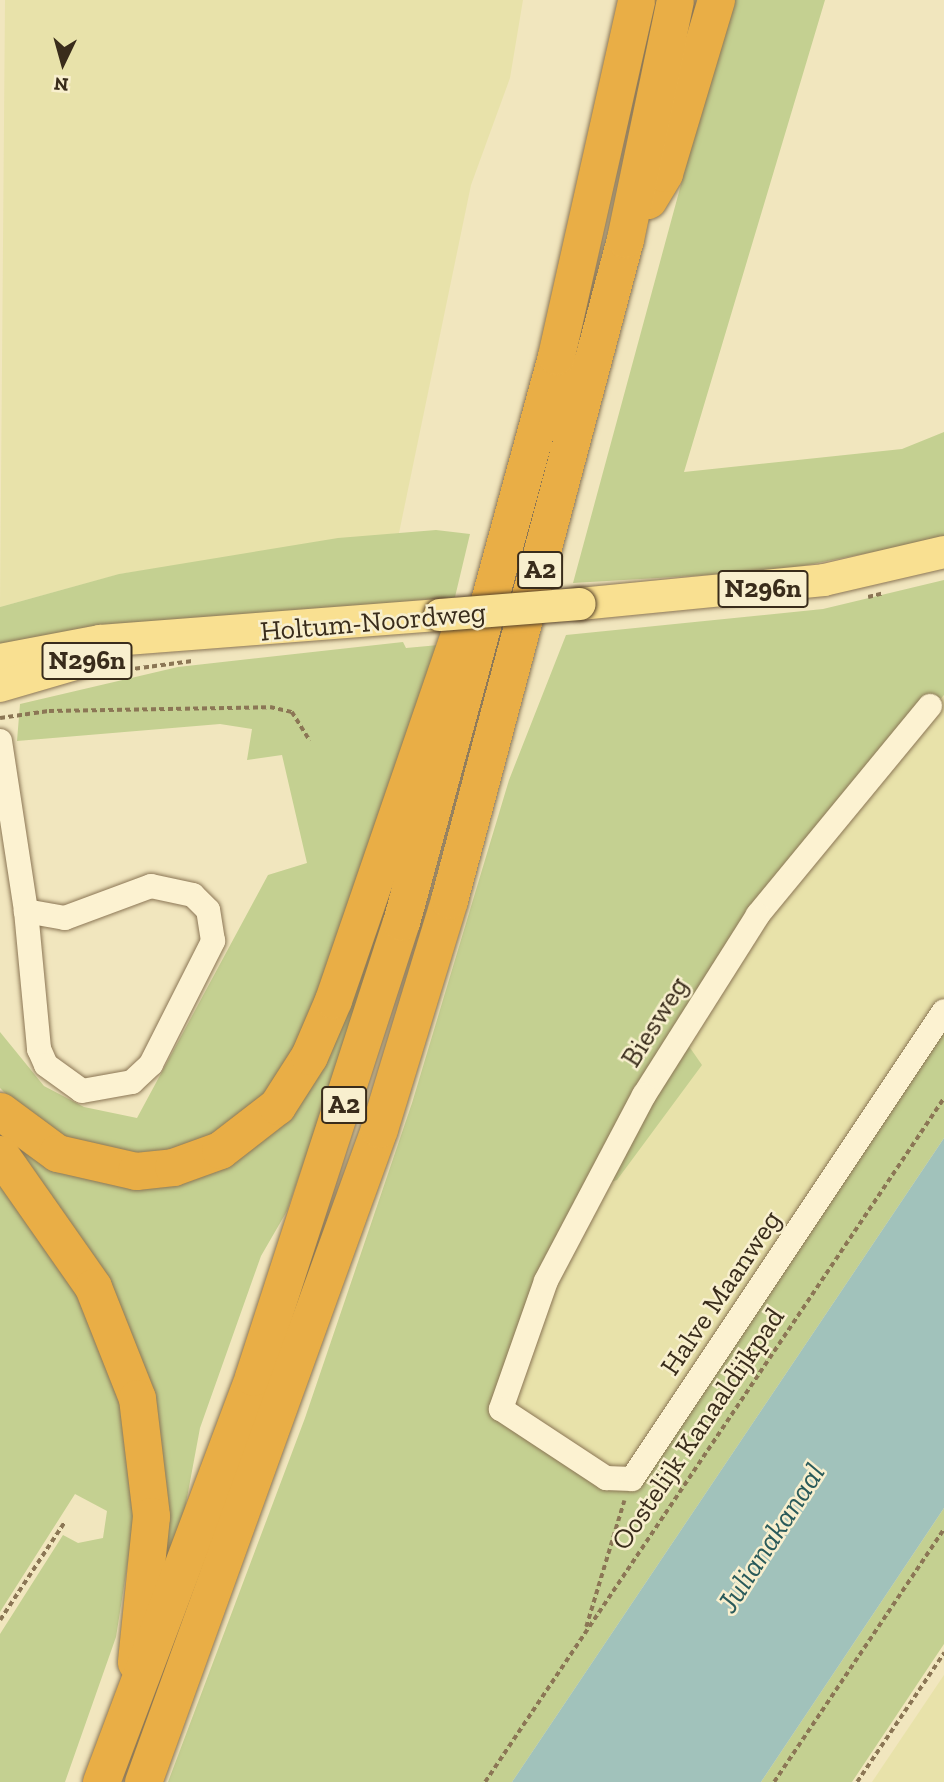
<!DOCTYPE html>
<style>
body{margin:0}
#map{position:relative;width:944px;height:1782px;overflow:hidden;background:#f1e6be;font-family:"Zilla Slab",serif}
div>[style]{position:absolute}
.farmland>*{inset:0;background:#e8e2aa}
.green>*{inset:0;background:#c4d091}
.water>*{inset:0;background:#a1c2bb}
.path>*{height:3.5px;margin-top:-1.75px;transform-origin:0;background:repeating-linear-gradient(90deg,#8b7655 0 5px,transparent 0 8.5px)}
.roads{filter:drop-shadow(0 0 2px #8b7655) drop-shadow(0 0 2px #8b7655)}
.minor>*{height:24px;margin:-12px;padding:0 12px;transform-origin:12px;border-radius:12px;background:#fcf2d1}
.major>*{height:32px;margin:-16px;padding:0 16px;transform-origin:16px;border-radius:16px;background:#f9e091}
.highway>*{height:37px;margin:-18.5px;padding:0 18.5px;transform-origin:18.5px;border-radius:18.5px;background:#e9ae46}
.bridges{filter:drop-shadow(0 0 2px #58432a) drop-shadow(0 0 2px #58432a)}
.major-bridge>*{height:32px;margin:-16px;padding:0 16px;transform-origin:16px;border-radius:16px;background:#f9e091}
span{translate:-50% -50%;white-space:nowrap;text-align:center;line-height:1.15;-webkit-text-stroke:5px #f8efce;paint-order:stroke}
.shield-label span{padding:2px 5px;background:#f8efce;border:2px solid;border-radius:5px;-webkit-text-stroke-width:0}
.shield-label{font-size:26px;color:#392c1b;font-weight:700}
.street-label{font-size:28px;color:#392c1b}
.water-label{font-size:30px;color:#295a5a;font-style:italic}
.north{position:absolute;left:28px;top:28px;width:70px;height:70px;-webkit-text-stroke:5px #f8efce;paint-order:stroke;rotate:185deg;font-size:19px;font-weight:700;line-height:28px;text-align:center;color:#392c1b}
.north::after{content:'';display:block;margin:auto;width:24px;height:32px;background:#392c1b;clip-path:polygon(50% 0,100% 100%,50% 72%,0 100%)}
</style>
<div id="map">
<div class="farmland">
<div style="clip-path:polygon(5px 0,523px 0,510px 78px,471px 185px,399px 533px,120px 574px,0 607px)"></div>
<div style="clip-path:polygon(944px 695px,944px 1015px,630px 1486px,507px 1410px,545px 1291px,728px 963px)"></div>
<div style="clip-path:polygon(944px 1675px,944px 1782px,872px 1782px)"></div>
</div>
<div class="green">
<div style="clip-path:polygon(731px 0,825px 0,684px 472px,902px 449px,944px 432px,944px 538px,777px 571px,573px 583px)"></div>
<div style="clip-path:polygon(436px 530px,470px 534px,455px 597px,172px 623px,0 653px,0 607px,119px 574px,338px 538px)"></div>
<div style="clip-path:polygon(944px 580px,944px 695px,817px 844px,686px 1042px,702px 1065px,617px 1180px,599px 1186px,572px 1238px,507px 1410px,628px 1486px,944px 1015px,944px 1138px,512px 1782px,168px 1782px,305px 1418px,412px 1103px,509px 780px,566px 635px,823px 609px)"></div>
<div style="clip-path:polygon(403px 642px,406px 648px,439px 645px,346px 954px,287px 1066px,245px 1118px,197px 1143px,139px 1156px,77px 1144px,18px 1106px,0 1088px,0 1032px,44px 1086px,84px 1107px,137px 1118px,268px 875px,307px 863px,282px 755px,247px 760px,252px 729px,220px 724px,17px 741px,20px 704px,178px 667px)"></div>
<div style="clip-path:polygon(434px 741px,366px 982px,287px 1211px,261px 1256px,200px 1428px,184px 1514px,151px 1608px,147px 1416px,0 1145px,0 1118px,103px 1173px,267px 1127px)"></div>
<div style="clip-path:polygon(0 1180px,93px 1316px,128px 1432px,136px 1511px,116px 1637px,65px 1782px,0 1782px,0 1634px,63px 1535px,78px 1543px,103px 1538px,107px 1511px,75px 1494px,0 1612px)"></div>
<div style="clip-path:polygon(944px 1508px,944px 1644px,852px 1782px,761px 1782px)"></div>
</div>
<div class="water">
<div style="clip-path:polygon(944px 1138px,944px 1508px,761px 1782px,512px 1782px)"></div>
</div>
<div class="path">
<div style="left:868px;top:597px;width:16px;rotate:-14deg"></div>
<div style="left:110px;top:672px;width:83px;rotate:-7.6deg"></div>
<div style="left:0;top:718px;width:49px;rotate:-8.1deg"></div>
<div style="left:49px;top:711px;width:221px;rotate:-1deg"></div>
<div style="left:270px;top:707px;width:23px;rotate:13deg"></div>
<div style="left:292px;top:712px;width:34px;rotate:58deg"></div>
<div style="left:0;top:1620px;width:116px;rotate:-56.6deg"></div>
<div style="left:586px;top:1627px;width:132px;rotate:-73.2deg"></div>
<div style="left:485px;top:1782px;width:824px;rotate:-56.14deg"></div>
<div style="left:774px;top:1782px;width:305px;rotate:-56.1deg"></div>
<div style="left:857px;top:1782px;width:156px;rotate:-56deg"></div>
</div>
<div class="roads">
<div class="minor">
<div style="left:930px;top:706px;width:271px;rotate:129.5deg"></div>
<div style="left:758px;top:915px;width:213px;rotate:122.3deg"></div>
<div style="left:644px;top:1095px;width:210px;rotate:117.8deg"></div>
<div style="left:546px;top:1281px;width:136px;rotate:109.4deg"></div>
<div style="left:501px;top:1409px;width:126px;rotate:33.3deg"></div>
<div style="left:606px;top:1478px;width:26px;rotate:2deg"></div>
<div style="left:632px;top:1479px;width:562px;rotate:-56.31deg"></div>
<div style="left:0;top:741px;width:172px;rotate:81.3deg"></div>
<div style="left:26px;top:911px;width:139px;rotate:84.6deg"></div>
<div style="left:39px;top:1049px;width:17px;rotate:66deg"></div>
<div style="left:46px;top:1065px;width:44px;rotate:35.8deg"></div>
<div style="left:82px;top:1091px;width:51px;rotate:-10.2deg"></div>
<div style="left:132px;top:1082px;width:26px;rotate:-43deg"></div>
<div style="left:151px;top:1064px;width:138px;rotate:-63.2deg"></div>
<div style="left:213px;top:941px;width:31px;rotate:-99deg"></div>
<div style="left:208px;top:910px;width:21px;rotate:-135deg"></div>
<div style="left:193px;top:895px;width:43px;rotate:-167.9deg"></div>
<div style="left:151px;top:886px;width:92px;rotate:159.6deg"></div>
<div style="left:65px;top:918px;width:40px;rotate:-170deg"></div>
</div>
<div class="major">
<div style="left:580px;top:604px;width:245px;rotate:-5.6deg"></div>
<div style="left:824px;top:580px;width:123px;rotate:-13.1deg"></div>
<div style="left:0;top:660px;width:102px;rotate:-10.8deg"></div>
<div style="left:100px;top:641px;width:341px;rotate:-4.4deg"></div>
<div style="left:0;top:686px;width:93px;rotate:-16.3deg"></div>
</div>
<div class="highway">
<div style="left:648px;top:200px;width:31px;rotate:-59deg"></div>
<div style="left:664px;top:173px;width:181px;rotate:-73.3deg"></div>
<div style="left:0;top:1111px;width:71px;rotate:36.4deg"></div>
<div style="left:57px;top:1153px;width:81px;rotate:12.8deg"></div>
<div style="left:136px;top:1171px;width:37px;rotate:-6deg"></div>
<div style="left:173px;top:1167px;width:50px;rotate:-19.9deg"></div>
<div style="left:220px;top:1150px;width:72px;rotate:-37.7deg"></div>
<div style="left:277px;top:1106px;width:59px;rotate:-57.4deg"></div>
<div style="left:309px;top:1056px;width:61px;rotate:-66.8deg"></div>
<div style="left:333px;top:1000px;width:397px;rotate:-71deg"></div>
<div style="left:0;top:1154px;width:162px;rotate:55deg"></div>
<div style="left:93px;top:1287px;width:119px;rotate:68.4deg"></div>
<div style="left:137px;top:1398px;width:119px;rotate:83.2deg"></div>
<div style="left:151px;top:1516px;width:147px;rotate:95.9deg"></div>
<div style="left:101px;top:1782px;width:433px;rotate:-69.4deg"></div>
<div style="left:253px;top:1377px;width:478px;rotate:-72deg"></div>
<div style="left:401px;top:922px;width:587px;rotate:-74.68deg"></div>
<div style="left:556px;top:356px;width:365px;rotate:-77.3deg"></div>
<div style="left:143px;top:1782px;width:694px;rotate:-70.13deg"></div>
<div style="left:379px;top:1129px;width:239px;rotate:-73deg"></div>
<div style="left:449px;top:900px;width:684px;rotate:-75.09deg"></div>
<div style="left:625px;top:239px;width:244px;rotate:-78.2deg"></div>
</div>
</div>
<div class="bridges">
<div class="major-bridge">
<div style="left:440px;top:615px;width:140px;rotate:-4.5deg"></div>
</div>
</div>
<div class="shield-label">
<span style="left:540px;top:570px">A2</span>
<span style="left:763px;top:589px">N296n</span>
<span style="left:87px;top:661px">N296n</span>
<span style="left:344px;top:1105px">A2</span>
</div>
<div class="street-label">
<span style="left:373px;top:622px;rotate:-5deg">Holtum-Noordweg</span>
<span style="left:655px;top:1022px;rotate:-58deg">Biesweg</span>
<span style="left:721px;top:1293px;rotate:-56deg">Halve Maanweg</span>
<span style="left:698px;top:1429px;rotate:-56deg">Oostelijk Kanaaldijkpad</span>
</div>
<div class="water-label">
<span style="left:771px;top:1538px;rotate:-57deg">Julianakanaal</span>
</div>
<div class="north">N</div>
</div>
